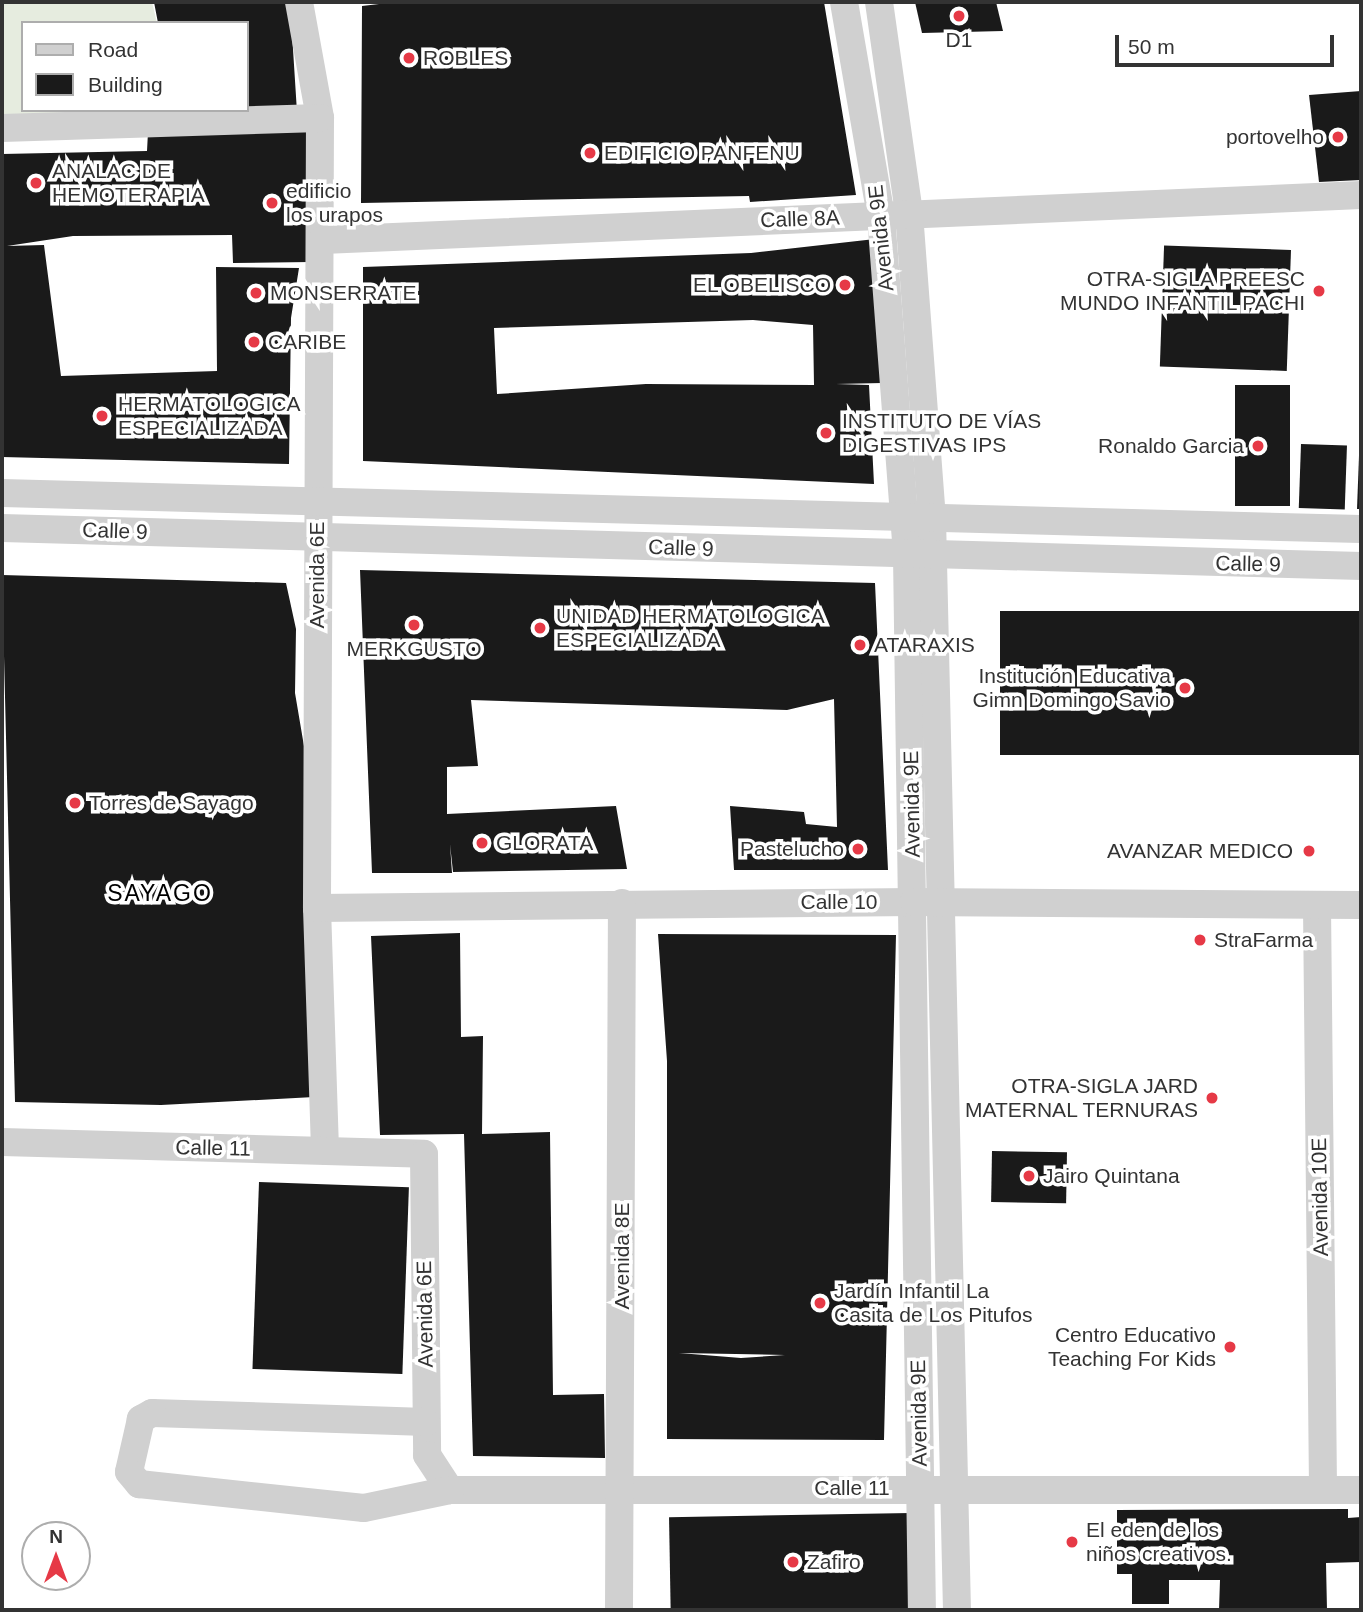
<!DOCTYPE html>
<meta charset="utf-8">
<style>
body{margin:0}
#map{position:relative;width:1363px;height:1612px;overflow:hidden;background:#fff;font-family:Arial,sans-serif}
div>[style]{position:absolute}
.green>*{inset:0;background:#e6ecdf}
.building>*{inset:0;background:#1a1a1a;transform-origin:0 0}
.minor>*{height:28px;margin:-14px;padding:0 14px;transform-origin:14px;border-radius:14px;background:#d0d0d0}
.dots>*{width:19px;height:19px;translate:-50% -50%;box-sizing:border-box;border:4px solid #fff;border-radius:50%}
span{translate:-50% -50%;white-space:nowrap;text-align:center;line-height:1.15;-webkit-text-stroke:7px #fff;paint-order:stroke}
.poi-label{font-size:21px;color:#333}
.left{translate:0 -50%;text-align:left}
.right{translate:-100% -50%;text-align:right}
.street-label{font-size:21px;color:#333}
.neighbourhood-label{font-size:23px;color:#000;letter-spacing:2px}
.frame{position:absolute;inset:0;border:4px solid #333;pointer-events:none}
.legend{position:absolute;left:21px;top:21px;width:228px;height:91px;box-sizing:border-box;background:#fff;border:2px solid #adadad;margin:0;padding:9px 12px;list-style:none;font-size:21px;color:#333}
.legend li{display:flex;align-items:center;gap:14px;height:35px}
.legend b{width:35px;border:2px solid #adadad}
.north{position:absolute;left:21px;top:1521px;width:70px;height:70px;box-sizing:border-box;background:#fff;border:2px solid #adadad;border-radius:50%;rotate:0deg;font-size:19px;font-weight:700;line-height:28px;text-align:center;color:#333}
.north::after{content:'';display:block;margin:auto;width:24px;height:32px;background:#e63946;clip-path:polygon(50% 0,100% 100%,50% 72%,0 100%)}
.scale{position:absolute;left:1115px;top:35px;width:219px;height:32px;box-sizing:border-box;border:4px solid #333;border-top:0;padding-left:9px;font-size:21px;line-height:24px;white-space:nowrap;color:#333;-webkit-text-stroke:5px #fff;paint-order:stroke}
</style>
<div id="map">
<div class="green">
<div style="clip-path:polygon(2px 2px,152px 2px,157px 23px,23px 23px,23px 110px,176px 110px,2px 122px)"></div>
</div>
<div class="building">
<div style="clip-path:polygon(154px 2px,290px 2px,297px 112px,247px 110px,247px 23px,158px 23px)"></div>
<div style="clip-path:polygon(396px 2px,824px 2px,856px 195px,750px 202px,749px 196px,361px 203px,362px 6px)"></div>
<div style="clip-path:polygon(915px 2px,996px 2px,1003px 31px,922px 33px)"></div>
<div style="clip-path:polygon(1361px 91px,1361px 180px,1319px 182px,1309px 95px)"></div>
<div style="clip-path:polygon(317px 121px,310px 262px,233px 263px,232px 235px,73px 236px,7px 246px,44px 245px,61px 376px,217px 371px,216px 267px,299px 268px,291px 318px,289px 464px,2px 457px,2px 154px,147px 151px,148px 132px)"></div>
<div style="clip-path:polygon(evenodd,875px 239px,882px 383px,836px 384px,869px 385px,874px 484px,363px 461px,363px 267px,751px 253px,875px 239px,753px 320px,813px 325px,814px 385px,646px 384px,497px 394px,494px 328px,753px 320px)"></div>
<div style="left:1291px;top:250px;width:121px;height:127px;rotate:92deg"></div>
<div style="left:1235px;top:385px;width:55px;height:121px"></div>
<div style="left:1301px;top:444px;width:46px;height:64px;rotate:2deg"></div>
<div style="clip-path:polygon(1359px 456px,1361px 456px,1361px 509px,1357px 509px)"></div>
<div style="clip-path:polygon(360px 570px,875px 583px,888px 870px,734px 870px,730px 806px,804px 812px,806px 824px,837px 827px,834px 699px,787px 710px,471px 700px,478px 766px,447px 767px,447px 814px,616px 806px,627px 869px,453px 872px,450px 844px,452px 873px,372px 873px)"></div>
<div style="clip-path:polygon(2px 575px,286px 583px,296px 629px,295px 693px,305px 752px,314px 1097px,161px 1105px,15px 1102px)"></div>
<div style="left:1000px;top:611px;width:361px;height:144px"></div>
<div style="clip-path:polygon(460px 933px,461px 1037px,483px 1036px,482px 1134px,550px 1132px,553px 1395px,604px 1394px,605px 1458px,473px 1456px,464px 1134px,380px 1135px,371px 936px)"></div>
<div style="clip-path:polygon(evenodd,658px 934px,896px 935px,884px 1440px,667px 1439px,667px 1061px,658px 934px,679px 1353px,785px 1355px,741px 1358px,679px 1353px)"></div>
<div style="left:992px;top:1151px;width:75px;height:51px;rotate:1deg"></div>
<div style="left:259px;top:1182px;width:150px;height:187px;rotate:2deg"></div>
<div style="clip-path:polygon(1348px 1509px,1348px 1518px,1361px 1517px,1361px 1562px,1326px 1563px,1327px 1610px,1219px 1610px,1220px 1580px,1169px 1580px,1169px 1604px,1132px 1604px,1132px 1574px,1117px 1574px,1117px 1510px)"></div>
<div style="left:911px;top:1513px;width:97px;height:242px;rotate:89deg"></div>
</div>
<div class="minor">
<div style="left:299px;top:2px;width:118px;rotate:79.7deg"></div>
<div style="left:320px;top:118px;width:790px;rotate:90.22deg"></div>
<div style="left:317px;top:908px;width:243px;rotate:88.1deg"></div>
<div style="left:844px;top:2px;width:217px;rotate:80.2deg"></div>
<div style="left:881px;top:216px;width:340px;rotate:85.6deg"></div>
<div style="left:907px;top:555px;width:1055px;rotate:89.19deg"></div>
<div style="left:879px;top:2px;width:213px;rotate:81.9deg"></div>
<div style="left:909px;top:213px;width:306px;rotate:85.7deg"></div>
<div style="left:932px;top:518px;width:1092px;rotate:88.69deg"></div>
<div style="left:2px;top:128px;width:318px;rotate:-1.8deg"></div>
<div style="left:323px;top:240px;width:1039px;rotate:-2.48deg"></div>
<div style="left:2px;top:493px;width:1359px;rotate:1.52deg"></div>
<div style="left:2px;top:528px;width:1360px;rotate:1.6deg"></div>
<div style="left:1317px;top:906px;width:581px;rotate:89.41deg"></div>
<div style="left:317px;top:908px;width:597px;rotate:-0.58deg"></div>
<div style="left:914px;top:902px;width:447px;rotate:0.4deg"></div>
<div style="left:2px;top:1142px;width:422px;rotate:1.6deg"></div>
<div style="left:424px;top:1154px;width:301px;rotate:89.4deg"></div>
<div style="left:427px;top:1455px;width:42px;rotate:56.7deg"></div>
<div style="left:450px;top:1490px;width:911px"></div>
<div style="left:426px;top:1422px;width:274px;rotate:-178.1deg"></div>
<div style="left:152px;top:1413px;width:13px;rotate:151deg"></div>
<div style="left:141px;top:1419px;width:54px;rotate:102.8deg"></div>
<div style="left:129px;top:1472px;width:16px;rotate:50deg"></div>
<div style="left:139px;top:1484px;width:226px;rotate:6.1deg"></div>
<div style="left:364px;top:1508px;width:88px;rotate:-11.8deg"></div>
<div style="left:619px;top:1610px;width:707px;rotate:-89.76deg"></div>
</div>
<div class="dots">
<div style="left:959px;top:16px;background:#e63946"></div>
<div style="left:409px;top:58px;background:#e63946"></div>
<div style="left:1338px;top:137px;background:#e63946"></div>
<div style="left:590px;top:153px;background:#e63946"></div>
<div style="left:36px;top:183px;background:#e63946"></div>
<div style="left:272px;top:203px;background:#e63946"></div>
<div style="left:845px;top:285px;background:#e63946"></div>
<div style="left:1319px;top:291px;background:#e63946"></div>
<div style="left:256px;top:293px;background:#e63946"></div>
<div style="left:254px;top:342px;background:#e63946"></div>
<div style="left:102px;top:416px;background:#e63946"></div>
<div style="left:826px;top:433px;background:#e63946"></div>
<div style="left:1258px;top:446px;background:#e63946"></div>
<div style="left:414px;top:625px;background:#e63946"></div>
<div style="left:540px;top:628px;background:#e63946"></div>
<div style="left:860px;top:645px;background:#e63946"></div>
<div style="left:1185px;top:688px;background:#e63946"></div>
<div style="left:75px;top:803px;background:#e63946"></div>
<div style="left:482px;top:843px;background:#e63946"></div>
<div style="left:858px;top:849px;background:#e63946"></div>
<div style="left:1309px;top:851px;background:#e63946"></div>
<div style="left:1200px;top:940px;background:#e63946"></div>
<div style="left:1212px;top:1098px;background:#e63946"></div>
<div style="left:1029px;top:1176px;background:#e63946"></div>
<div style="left:820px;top:1303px;background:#e63946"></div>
<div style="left:1230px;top:1347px;background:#e63946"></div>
<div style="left:1072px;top:1542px;background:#e63946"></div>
<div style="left:793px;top:1562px;background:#e63946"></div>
</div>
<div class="poi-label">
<span style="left:959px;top:40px">D1</span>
<span class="left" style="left:423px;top:58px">ROBLES</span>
<span class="right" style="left:1324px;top:137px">portovelho</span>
<span class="left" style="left:604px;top:153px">EDIFICIO PANFENU</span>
<span class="left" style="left:52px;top:183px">ANALAC DE<br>HEMOTERAPIA</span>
<span class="left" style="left:286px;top:203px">edificio<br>los urapos</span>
<span class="right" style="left:1305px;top:291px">OTRA-SIGLA PREESC<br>MUNDO INFANTIL PACHI</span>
<span class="right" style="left:831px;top:285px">EL OBELISCO</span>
<span class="left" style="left:270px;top:293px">MONSERRATE</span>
<span class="left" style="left:268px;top:342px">CARIBE</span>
<span class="left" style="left:118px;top:416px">HERMATOLOGICA<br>ESPECIALIZADA</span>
<span class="left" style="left:842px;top:433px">INSTITUTO DE VÍAS<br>DIGESTIVAS IPS</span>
<span class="right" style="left:1244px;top:446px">Ronaldo Garcia</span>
<span class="left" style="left:556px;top:628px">UNIDAD HERMATOLOGICA<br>ESPECIALIZADA</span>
<span class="left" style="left:874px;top:645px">ATARAXIS</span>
<span style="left:414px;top:649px">MERKGUSTO</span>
<span class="right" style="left:1171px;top:688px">Institución Educativa<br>Gimn Domingo Savio</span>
<span class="left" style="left:89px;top:803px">Torres de Sayago</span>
<span class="left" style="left:496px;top:843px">GLORATA</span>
<span class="right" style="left:844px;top:849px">Pastelucho</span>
<span class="right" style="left:1293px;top:851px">AVANZAR MEDICO</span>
<span class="left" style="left:1214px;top:940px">StraFarma</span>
<span class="right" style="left:1198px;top:1098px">OTRA-SIGLA JARD<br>MATERNAL TERNURAS</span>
<span class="left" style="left:1043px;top:1176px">Jairo Quintana</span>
<span class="left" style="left:834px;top:1303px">Jardín Infantil La<br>Casita de Los Pitufos</span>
<span class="right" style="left:1216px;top:1347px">Centro Educativo<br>Teaching For Kids</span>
<span class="left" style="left:1086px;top:1542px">El eden de los<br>niños creativos.</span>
<span class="left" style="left:807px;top:1562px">Zafiro</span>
</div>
<div class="street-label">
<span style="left:800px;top:219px;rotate:-2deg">Calle 8A</span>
<span style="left:881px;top:238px;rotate:-96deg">Avenida 9E</span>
<span style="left:115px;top:531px;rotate:2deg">Calle 9</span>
<span style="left:681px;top:548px;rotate:2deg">Calle 9</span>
<span style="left:1248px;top:564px;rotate:1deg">Calle 9</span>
<span style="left:317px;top:575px;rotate:-90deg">Avenida 6E</span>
<span style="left:912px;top:804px;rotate:-91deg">Avenida 9E</span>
<span style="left:839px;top:902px">Calle 10</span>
<span style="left:213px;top:1148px;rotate:1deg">Calle 11</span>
<span style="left:1320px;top:1197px;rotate:-91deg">Avenida 10E</span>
<span style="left:622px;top:1256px;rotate:-90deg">Avenida 8E</span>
<span style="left:425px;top:1314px;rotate:-91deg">Avenida 6E</span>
<span style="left:919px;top:1413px;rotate:-91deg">Avenida 9E</span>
<span style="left:852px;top:1488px">Calle 11</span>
</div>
<div class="neighbourhood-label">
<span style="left:160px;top:893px">SAYAGO</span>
</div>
<div class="frame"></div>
<ul class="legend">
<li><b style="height:9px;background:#d0d0d0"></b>Road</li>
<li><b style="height:19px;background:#1a1a1a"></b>Building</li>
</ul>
<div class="north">N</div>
<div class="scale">50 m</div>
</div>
